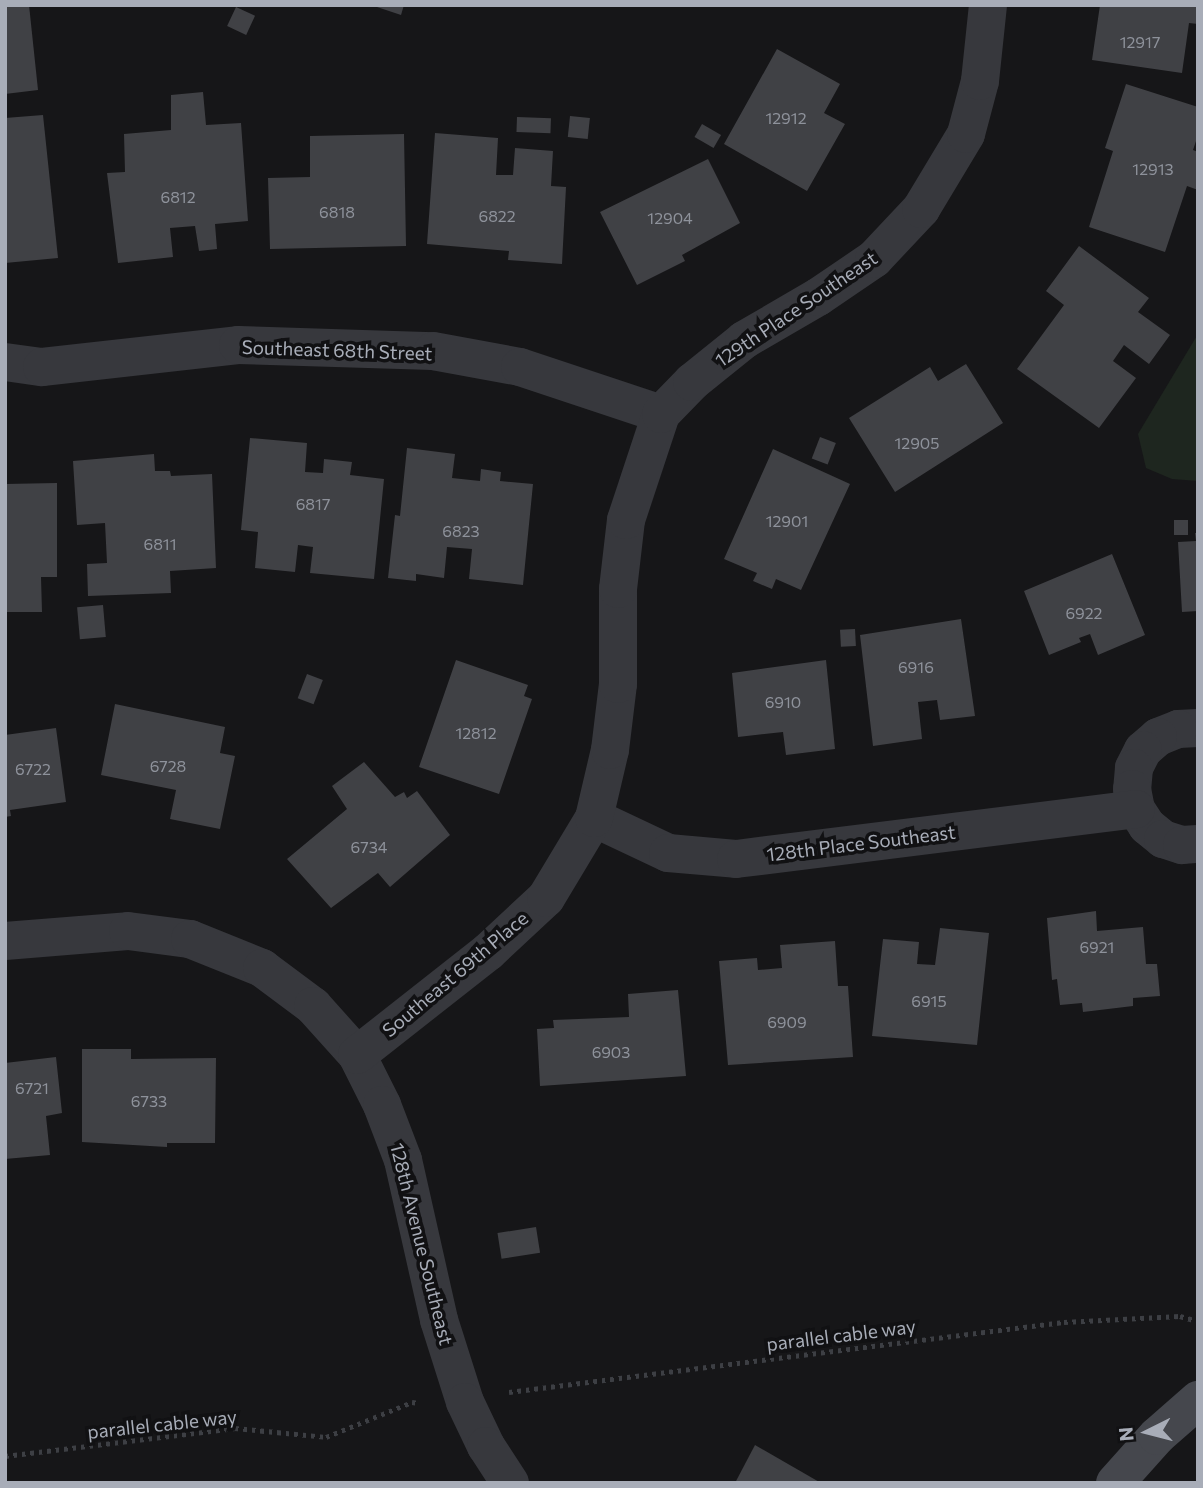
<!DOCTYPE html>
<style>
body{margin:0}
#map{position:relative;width:1203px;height:1488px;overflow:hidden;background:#161618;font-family:Commissioner,sans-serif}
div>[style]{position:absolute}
.green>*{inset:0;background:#1e261f}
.building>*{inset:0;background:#404145;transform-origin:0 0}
.path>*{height:4.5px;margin-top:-2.25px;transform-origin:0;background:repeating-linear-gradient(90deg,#3d3f44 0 3.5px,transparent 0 8.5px)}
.street>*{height:38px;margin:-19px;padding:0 19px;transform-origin:19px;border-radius:19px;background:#37383d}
.secondary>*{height:38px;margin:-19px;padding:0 19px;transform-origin:19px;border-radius:19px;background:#45474d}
span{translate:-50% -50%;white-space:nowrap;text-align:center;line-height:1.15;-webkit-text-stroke:7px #111113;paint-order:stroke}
.number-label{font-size:16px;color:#8e929b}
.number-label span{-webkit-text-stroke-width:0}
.street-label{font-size:19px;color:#a8adb8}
.frame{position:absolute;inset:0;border:7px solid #a8adb8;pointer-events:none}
.north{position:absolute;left:1112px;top:1397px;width:70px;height:70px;-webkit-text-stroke:5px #111113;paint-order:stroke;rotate:264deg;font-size:19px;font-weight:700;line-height:28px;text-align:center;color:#a8adb8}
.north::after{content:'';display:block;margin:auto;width:24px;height:32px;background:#a8adb8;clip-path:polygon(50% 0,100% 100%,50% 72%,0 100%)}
</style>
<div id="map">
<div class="green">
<div style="clip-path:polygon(1198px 334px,1198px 481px,1172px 479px,1146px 468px,1138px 434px)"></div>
</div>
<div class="building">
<div style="clip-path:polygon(5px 5px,29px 5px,38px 90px,5px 94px)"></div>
<div style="clip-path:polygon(371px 5px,404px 5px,401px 15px)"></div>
<div style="clip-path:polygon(1100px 5px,1198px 5px,1198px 24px,1189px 23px,1182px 73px,1092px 60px)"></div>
<div style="left:236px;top:7px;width:21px;height:21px;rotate:25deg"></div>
<div style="clip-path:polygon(777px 49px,840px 84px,824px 113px,845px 124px,807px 191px,724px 144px)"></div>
<div style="clip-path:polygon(1126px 84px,1198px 107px,1198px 135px,1193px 150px,1198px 152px,1198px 190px,1187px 186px,1165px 252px,1089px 227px,1113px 151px,1105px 148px)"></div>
<div style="clip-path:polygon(203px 92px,206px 125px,241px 123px,248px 221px,215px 224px,217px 249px,199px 251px,195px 226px,170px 228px,173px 257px,118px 263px,107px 173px,125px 172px,124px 134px,171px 130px,171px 95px)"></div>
<div style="clip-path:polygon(43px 115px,58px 258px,5px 263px,5px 118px)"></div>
<div style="left:570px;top:116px;width:20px;height:21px;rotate:6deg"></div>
<div style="left:517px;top:117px;width:34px;height:15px;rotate:2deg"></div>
<div style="left:702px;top:124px;width:22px;height:15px;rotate:30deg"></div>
<div style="clip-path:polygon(435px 133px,498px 138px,496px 175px,513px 175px,515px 148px,553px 151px,551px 186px,566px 187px,562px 264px,508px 260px,509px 251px,427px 244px)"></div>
<div style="clip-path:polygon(404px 134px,406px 246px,270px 249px,268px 178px,310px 177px,310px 136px)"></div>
<div style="clip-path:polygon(708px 159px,740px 223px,682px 255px,685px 261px,637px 285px,600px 212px)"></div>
<div style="clip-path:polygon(1079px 246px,1149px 298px,1138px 312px,1170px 335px,1149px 364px,1124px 345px,1113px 361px,1136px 378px,1099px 428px,1017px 369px,1064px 305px,1046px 291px)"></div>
<div style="clip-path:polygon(966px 364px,1003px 423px,895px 492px,849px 418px,930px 367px,938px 381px)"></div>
<div style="left:820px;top:437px;width:17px;height:23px;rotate:21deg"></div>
<div style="clip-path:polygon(250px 438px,307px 443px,305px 472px,323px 473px,324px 459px,352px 462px,350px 475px,384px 479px,374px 579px,310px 573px,313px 547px,298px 545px,295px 572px,255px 568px,258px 532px,241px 530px)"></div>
<div style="clip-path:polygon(407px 448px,455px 454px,452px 478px,480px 481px,481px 469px,501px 472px,500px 481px,533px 484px,523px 585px,469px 579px,472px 549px,447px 547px,444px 578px,416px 574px,416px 581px,388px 578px,395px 515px,400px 516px)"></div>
<div style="clip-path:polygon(773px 449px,850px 484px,801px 590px,776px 579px,772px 589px,753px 581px,757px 573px,724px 559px)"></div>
<div style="clip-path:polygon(154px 454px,155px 471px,170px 471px,171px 476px,212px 474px,216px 568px,170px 571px,171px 593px,88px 596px,87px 564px,107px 563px,105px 523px,77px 525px,73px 461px)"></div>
<div style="clip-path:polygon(57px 483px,57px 577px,41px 577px,42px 612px,5px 612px,5px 484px)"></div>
<div style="left:1174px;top:520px;width:14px;height:15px"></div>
<div style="clip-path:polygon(1195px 533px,1198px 533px,1198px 611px,1182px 612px,1178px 542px,1196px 541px)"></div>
<div style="clip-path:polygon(1112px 554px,1145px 635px,1098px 655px,1090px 634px,1079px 638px,1081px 642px,1049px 655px,1024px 591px)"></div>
<div style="left:103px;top:605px;width:32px;height:26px;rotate:85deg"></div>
<div style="clip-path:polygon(961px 619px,975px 716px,940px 720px,937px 700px,918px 702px,922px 739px,873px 746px,860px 635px)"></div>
<div style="left:855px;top:629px;width:17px;height:15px;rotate:87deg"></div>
<div style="clip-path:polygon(456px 660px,528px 685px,524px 696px,532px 699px,499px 794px,419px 767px)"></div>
<div style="clip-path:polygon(826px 660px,835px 749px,786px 755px,783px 732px,738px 737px,732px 673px)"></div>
<div style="left:307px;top:674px;width:17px;height:26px;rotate:21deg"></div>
<div style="clip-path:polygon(115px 704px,225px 727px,220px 753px,235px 756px,220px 829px,170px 819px,176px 790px,101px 775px)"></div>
<div style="clip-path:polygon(56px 728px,66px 802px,10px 810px,11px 816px,5px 817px,5px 735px)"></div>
<div style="clip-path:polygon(364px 762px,395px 797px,404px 792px,407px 798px,417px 791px,450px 835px,390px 887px,378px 873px,331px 908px,287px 859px,347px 809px,332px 786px)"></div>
<div style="clip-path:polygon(1096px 911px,1097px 931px,1143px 927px,1146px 964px,1157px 964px,1160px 996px,1133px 998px,1133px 1006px,1083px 1012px,1082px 1003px,1060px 1005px,1057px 979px,1052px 980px,1047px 918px)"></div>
<div style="clip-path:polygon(940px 928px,989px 933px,977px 1045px,872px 1036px,883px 939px,919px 942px,917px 964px,935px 965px)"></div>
<div style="clip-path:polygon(835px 941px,838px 986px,848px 986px,853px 1057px,728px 1065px,719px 961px,757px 958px,758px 970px,782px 968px,780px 945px)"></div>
<div style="clip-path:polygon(678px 990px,686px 1076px,540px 1086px,537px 1029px,554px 1028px,553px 1020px,629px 1017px,628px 994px)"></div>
<div style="clip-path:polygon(82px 1049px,131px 1049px,131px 1059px,216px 1058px,215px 1143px,167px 1143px,167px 1147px,82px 1142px)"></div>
<div style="clip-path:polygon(56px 1057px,62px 1113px,46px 1116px,50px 1155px,5px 1159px,5px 1063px)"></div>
<div style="left:536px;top:1227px;width:26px;height:39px;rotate:81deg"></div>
<div style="clip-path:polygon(755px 1445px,821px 1483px,735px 1483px)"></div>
</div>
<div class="path">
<div style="left:509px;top:1392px;width:559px;rotate:-7.19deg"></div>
<div style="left:1064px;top:1322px;width:116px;rotate:-3deg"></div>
<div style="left:1180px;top:1316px;width:19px;rotate:16deg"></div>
<div style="left:5px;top:1456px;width:232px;rotate:-6.9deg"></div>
<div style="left:235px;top:1428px;width:91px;rotate:5.6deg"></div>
<div style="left:326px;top:1437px;width:93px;rotate:-22.1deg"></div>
<div style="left:412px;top:1402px;width:7px;rotate:8deg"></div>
</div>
<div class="street">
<div style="left:5px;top:362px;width:37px;rotate:8deg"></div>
<div style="left:42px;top:367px;width:197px;rotate:-6.4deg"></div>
<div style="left:238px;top:345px;width:195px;rotate:1.8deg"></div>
<div style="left:433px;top:351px;width:88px;rotate:10.4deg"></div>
<div style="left:520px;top:367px;width:149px;rotate:18.4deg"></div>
<div style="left:1198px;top:728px;width:20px;rotate:177deg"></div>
<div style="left:1178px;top:729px;width:22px;rotate:158deg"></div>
<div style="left:1158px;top:737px;width:20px;rotate:139deg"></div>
<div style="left:1143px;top:750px;width:20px;rotate:117deg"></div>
<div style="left:1134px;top:768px;width:21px;rotate:95deg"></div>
<div style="left:1132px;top:789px;width:20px;rotate:79deg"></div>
<div style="left:1136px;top:809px;width:20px;rotate:57deg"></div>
<div style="left:1147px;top:826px;width:21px;rotate:39deg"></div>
<div style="left:1163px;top:839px;width:20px;rotate:18deg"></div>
<div style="left:1182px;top:845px;width:16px;rotate:-4deg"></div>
<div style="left:594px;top:818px;width:82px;rotate:25.3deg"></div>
<div style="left:668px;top:853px;width:68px;rotate:5deg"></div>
<div style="left:736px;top:859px;width:403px;rotate:-7.1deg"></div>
<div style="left:5px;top:941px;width:123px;rotate:-4.6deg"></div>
<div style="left:128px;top:931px;width:63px;rotate:7.4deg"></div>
<div style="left:190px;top:939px;width:78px;rotate:21.9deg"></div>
<div style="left:262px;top:968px;width:64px;rotate:36.7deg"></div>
<div style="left:313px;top:1006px;width:66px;rotate:48.1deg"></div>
<div style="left:357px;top:1055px;width:56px;rotate:63.4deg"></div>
<div style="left:382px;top:1105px;width:59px;rotate:69.1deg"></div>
<div style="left:403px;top:1160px;width:164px;rotate:77.3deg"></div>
<div style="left:439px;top:1320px;width:86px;rotate:72.4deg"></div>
<div style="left:465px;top:1402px;width:49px;rotate:64.5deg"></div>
<div style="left:486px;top:1446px;width:44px;rotate:57deg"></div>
<div style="left:357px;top:1055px;width:167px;rotate:-38.2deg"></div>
<div style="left:488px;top:952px;width:79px;rotate:-43deg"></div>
<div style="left:546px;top:898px;width:93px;rotate:-59deg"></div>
<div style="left:594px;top:818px;width:70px;rotate:-76.8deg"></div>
<div style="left:610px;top:750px;width:66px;rotate:-83.1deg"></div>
<div style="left:618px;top:684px;width:95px;rotate:-90deg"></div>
<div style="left:618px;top:589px;width:69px;rotate:-83.4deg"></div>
<div style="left:626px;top:520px;width:112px;rotate:-71.7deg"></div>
<div style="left:661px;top:414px;width:45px;rotate:-45.9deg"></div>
<div style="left:692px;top:382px;width:67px;rotate:-38.9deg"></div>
<div style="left:744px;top:340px;width:86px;rotate:-30.2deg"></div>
<div style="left:818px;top:297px;width:68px;rotate:-34.2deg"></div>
<div style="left:874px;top:259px;width:69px;rotate:-46.8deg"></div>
<div style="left:921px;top:209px;width:87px;rotate:-59deg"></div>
<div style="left:966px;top:134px;width:55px;rotate:-75.2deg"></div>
<div style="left:980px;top:81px;width:76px;rotate:-84deg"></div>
</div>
<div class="secondary">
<div style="left:1115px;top:1483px;width:63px;rotate:-48.2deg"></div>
<div style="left:1157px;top:1436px;width:55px;rotate:-41.3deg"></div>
</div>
<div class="number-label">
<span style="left:1140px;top:42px">12917</span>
<span style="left:786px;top:118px">12912</span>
<span style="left:1153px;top:169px">12913</span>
<span style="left:178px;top:197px">6812</span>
<span style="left:337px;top:212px">6818</span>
<span style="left:497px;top:216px">6822</span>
<span style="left:670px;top:218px">12904</span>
<span style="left:917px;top:443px">12905</span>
<span style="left:313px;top:504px">6817</span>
<span style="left:787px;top:521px">12901</span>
<span style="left:461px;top:531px">6823</span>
<span style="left:160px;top:544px">6811</span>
<span style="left:1084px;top:613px">6922</span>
<span style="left:916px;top:667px">6916</span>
<span style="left:783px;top:702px">6910</span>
<span style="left:476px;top:733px">12812</span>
<span style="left:168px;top:766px">6728</span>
<span style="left:33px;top:769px">6722</span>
<span style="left:369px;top:847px">6734</span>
<span style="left:1097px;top:947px">6921</span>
<span style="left:929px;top:1001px">6915</span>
<span style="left:787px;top:1022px">6909</span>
<span style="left:611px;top:1052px">6903</span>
<span style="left:32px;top:1088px">6721</span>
<span style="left:149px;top:1101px">6733</span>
</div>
<div class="street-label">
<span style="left:796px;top:309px;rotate:-34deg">129th Place Southeast</span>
<span style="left:337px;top:350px;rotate:2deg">Southeast 68th Street</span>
<span style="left:861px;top:843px;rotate:-7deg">128th Place Southeast</span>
<span style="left:455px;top:974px;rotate:-40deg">Southeast 69th Place</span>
<span style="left:422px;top:1244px;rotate:76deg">128th Avenue Southeast</span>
<span style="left:841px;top:1335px;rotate:-7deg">parallel cable way</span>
<span style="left:162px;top:1424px;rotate:-6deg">parallel cable way</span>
</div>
<div class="frame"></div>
<div class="north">N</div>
</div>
